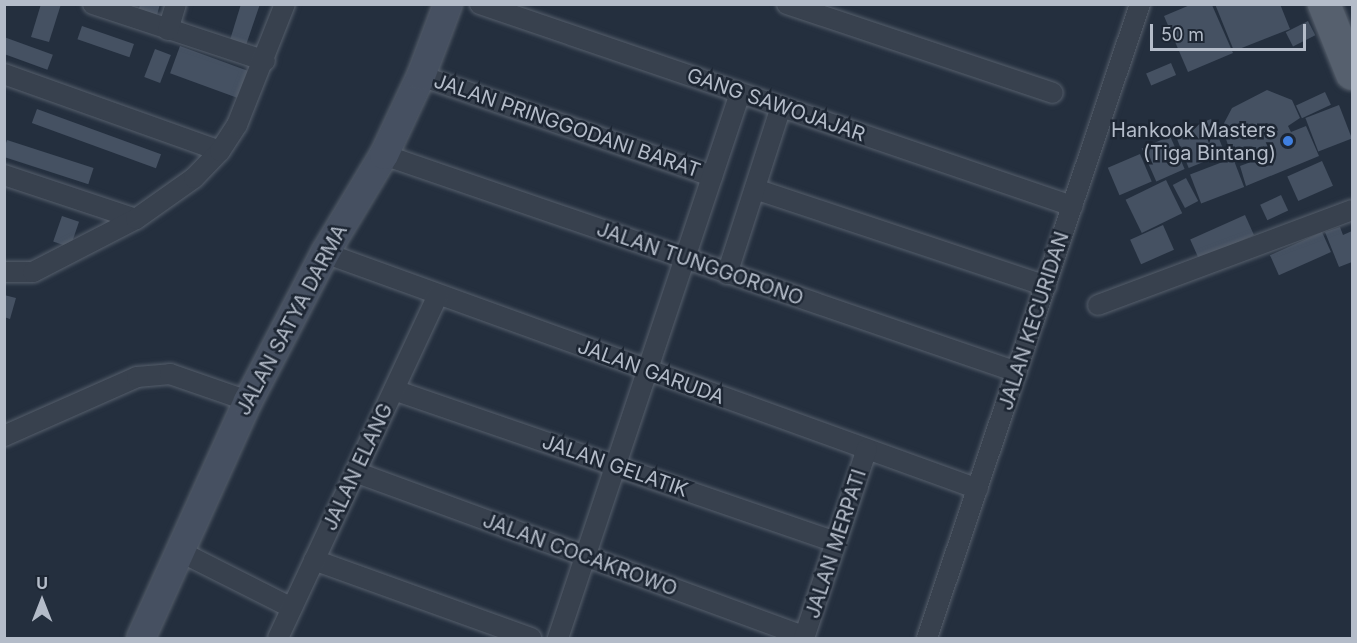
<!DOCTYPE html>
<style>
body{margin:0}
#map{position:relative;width:1357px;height:643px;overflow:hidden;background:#242f3e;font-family:Inter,sans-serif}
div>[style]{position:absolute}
.building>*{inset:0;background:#455162;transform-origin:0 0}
.roads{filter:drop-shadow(0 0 2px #565f6c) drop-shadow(0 0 2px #565f6c)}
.street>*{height:20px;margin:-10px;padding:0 10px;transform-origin:10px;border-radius:10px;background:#38414e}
.secondary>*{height:28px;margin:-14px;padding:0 14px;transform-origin:14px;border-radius:14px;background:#465061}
.primary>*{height:32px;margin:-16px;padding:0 16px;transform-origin:16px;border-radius:16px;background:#56606e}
.dots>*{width:16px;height:16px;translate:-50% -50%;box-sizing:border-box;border:3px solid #1d2633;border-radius:50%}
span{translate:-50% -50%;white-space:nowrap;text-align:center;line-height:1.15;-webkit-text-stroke:5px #1d2633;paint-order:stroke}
.street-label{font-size:20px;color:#b4bcc9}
.poi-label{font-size:20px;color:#b4bcc9}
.right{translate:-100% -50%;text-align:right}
.frame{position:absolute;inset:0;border:6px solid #b4bcc9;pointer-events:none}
.north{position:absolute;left:12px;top:571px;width:60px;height:60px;-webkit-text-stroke:4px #1d2633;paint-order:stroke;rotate:0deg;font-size:16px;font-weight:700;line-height:24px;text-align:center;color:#b4bcc9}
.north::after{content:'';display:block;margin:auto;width:21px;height:27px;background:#b4bcc9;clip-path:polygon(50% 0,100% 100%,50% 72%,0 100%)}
.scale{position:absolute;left:1150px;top:24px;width:156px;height:27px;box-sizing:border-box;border:3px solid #b4bcc9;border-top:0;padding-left:8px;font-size:18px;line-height:21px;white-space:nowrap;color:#b4bcc9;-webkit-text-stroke:4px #1d2633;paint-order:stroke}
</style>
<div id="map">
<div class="building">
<div style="clip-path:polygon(41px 4px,61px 4px,49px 42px,31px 37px)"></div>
<div style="clip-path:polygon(140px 4px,160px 4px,157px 15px,139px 9px)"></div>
<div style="clip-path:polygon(241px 4px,260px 4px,246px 45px,230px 40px)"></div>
<div style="clip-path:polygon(1215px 4px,1280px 4px,1290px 29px,1234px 51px)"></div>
<div style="clip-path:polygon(1190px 5px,1212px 5px,1233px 53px,1188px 72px,1164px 16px)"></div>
<div style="left:1308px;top:21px;width:16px;height:25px;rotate:63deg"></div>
<div style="left:82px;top:26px;width:55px;height:14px;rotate:19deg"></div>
<div style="left:4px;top:37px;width:52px;height:16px;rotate:20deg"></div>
<div style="left:180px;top:46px;width:72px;height:29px;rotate:20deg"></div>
<div style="left:155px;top:49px;width:17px;height:30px;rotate:21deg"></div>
<div style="left:1171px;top:63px;width:13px;height:27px;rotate:67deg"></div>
<div style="clip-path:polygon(1267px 90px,1292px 100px,1300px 118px,1288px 126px,1291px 132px,1306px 126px,1319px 156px,1246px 186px,1240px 166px,1259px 159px,1256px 147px,1229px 148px,1222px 127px,1232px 108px)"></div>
<div style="left:1325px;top:92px;width:14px;height:32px;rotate:65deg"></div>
<div style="left:1339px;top:105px;width:36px;height:36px;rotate:69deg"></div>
<div style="left:37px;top:109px;width:132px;height:15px;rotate:20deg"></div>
<div style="left:1211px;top:119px;width:37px;height:39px;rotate:68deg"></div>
<div style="left:1170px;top:136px;width:36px;height:31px;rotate:66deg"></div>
<div style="left:7px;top:140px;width:91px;height:17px;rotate:18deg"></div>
<div style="left:1140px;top:154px;width:30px;height:35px;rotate:67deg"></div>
<div style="left:1233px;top:158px;width:31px;height:46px;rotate:69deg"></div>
<div style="left:1322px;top:161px;width:27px;height:38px;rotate:66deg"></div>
<div style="left:1186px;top:178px;width:26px;height:15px;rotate:62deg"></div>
<div style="left:1166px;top:180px;width:37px;height:45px;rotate:64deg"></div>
<div style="left:1281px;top:195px;width:17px;height:23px;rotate:65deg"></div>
<div style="left:1245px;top:215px;width:22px;height:60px;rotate:66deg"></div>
<div style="left:62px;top:216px;width:18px;height:27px;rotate:19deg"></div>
<div style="left:1163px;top:225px;width:27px;height:36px;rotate:66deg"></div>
<div style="clip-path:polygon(1340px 227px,1343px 235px,1352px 231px,1352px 262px,1339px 267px,1325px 232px)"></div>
<div style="left:1322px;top:232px;width:22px;height:57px;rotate:66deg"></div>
<div style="clip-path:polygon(4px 295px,16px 298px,10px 319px,4px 317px)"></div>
</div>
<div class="roads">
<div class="street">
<div style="left:93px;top:4px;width:181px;rotate:18.3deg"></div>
<div style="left:480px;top:4px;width:626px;rotate:18.84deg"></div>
<div style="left:787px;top:4px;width:280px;rotate:18.5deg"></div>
<div style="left:168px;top:30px;width:27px;rotate:-73deg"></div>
<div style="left:4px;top:74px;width:229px;rotate:19.6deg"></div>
<div style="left:421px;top:76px;width:308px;rotate:19deg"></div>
<div style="left:384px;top:155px;width:669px;rotate:18.92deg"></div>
<div style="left:4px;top:175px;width:139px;rotate:18.4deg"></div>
<div style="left:755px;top:189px;width:307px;rotate:18.4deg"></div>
<div style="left:325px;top:253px;width:694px;rotate:19.87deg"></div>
<div style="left:4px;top:272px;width:29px"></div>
<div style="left:33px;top:272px;width:116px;rotate:-27.2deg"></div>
<div style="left:136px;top:219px;width:71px;rotate:-35.3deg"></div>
<div style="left:194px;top:178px;width:37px;rotate:-46deg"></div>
<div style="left:220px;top:151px;width:31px;rotate:-57deg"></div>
<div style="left:237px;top:125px;width:130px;rotate:-68.4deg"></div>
<div style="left:727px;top:274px;width:176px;rotate:-72.1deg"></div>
<div style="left:1098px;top:305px;width:271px;rotate:-20.5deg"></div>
<div style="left:394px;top:390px;width:467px;rotate:19deg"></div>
<div style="left:4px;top:436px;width:145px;rotate:-23.9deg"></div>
<div style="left:137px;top:377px;width:33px;rotate:-5deg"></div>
<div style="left:170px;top:374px;width:83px;rotate:19.1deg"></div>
<div style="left:355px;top:472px;width:479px;rotate:20.1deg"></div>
<div style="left:181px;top:552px;width:124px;rotate:26.8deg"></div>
<div style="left:314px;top:560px;width:231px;rotate:19.8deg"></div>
<div style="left:278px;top:638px;width:378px;rotate:-65deg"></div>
<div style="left:558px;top:638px;width:575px;rotate:-71.53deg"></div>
<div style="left:804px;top:638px;width:199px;rotate:-71.6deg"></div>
<div style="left:927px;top:638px;width:669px;rotate:-71.43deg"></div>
</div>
<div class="secondary">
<div style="left:141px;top:638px;width:260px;rotate:-65.7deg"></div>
<div style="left:248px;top:401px;width:167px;rotate:-62.5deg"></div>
<div style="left:325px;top:253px;width:114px;rotate:-59deg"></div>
<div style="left:384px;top:155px;width:87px;rotate:-64.9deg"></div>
<div style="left:421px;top:76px;width:77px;rotate:-69.4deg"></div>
</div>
<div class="primary">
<div style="left:1324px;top:4px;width:75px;rotate:68.2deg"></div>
</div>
</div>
<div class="dots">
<div style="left:1288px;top:141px;background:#3f7fe0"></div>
</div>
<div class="street-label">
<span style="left:776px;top:105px;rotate:19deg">GANG SAWOJAJAR</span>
<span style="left:567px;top:126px;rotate:19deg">JALAN PRINGGODANI BARAT</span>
<span style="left:700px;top:264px;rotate:19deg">JALAN TUNGGORONO</span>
<span style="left:292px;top:320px;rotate:-62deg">JALAN SATYA DARMA</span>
<span style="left:1034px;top:321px;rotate:-72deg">JALAN KECURIDAN</span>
<span style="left:651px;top:372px;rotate:20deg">JALAN GARUDA</span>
<span style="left:615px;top:466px;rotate:19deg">JALAN GELATIK</span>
<span style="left:358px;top:467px;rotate:-65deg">JALAN ELANG</span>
<span style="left:836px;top:544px;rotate:-72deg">JALAN MERPATI</span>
<span style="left:580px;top:555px;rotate:20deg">JALAN COCAKROWO</span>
</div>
<div class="poi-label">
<span class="right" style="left:1276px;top:142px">Hankook Masters<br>(Tiga Bintang)</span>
</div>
<div class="frame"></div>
<div class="north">U</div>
<div class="scale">50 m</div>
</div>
